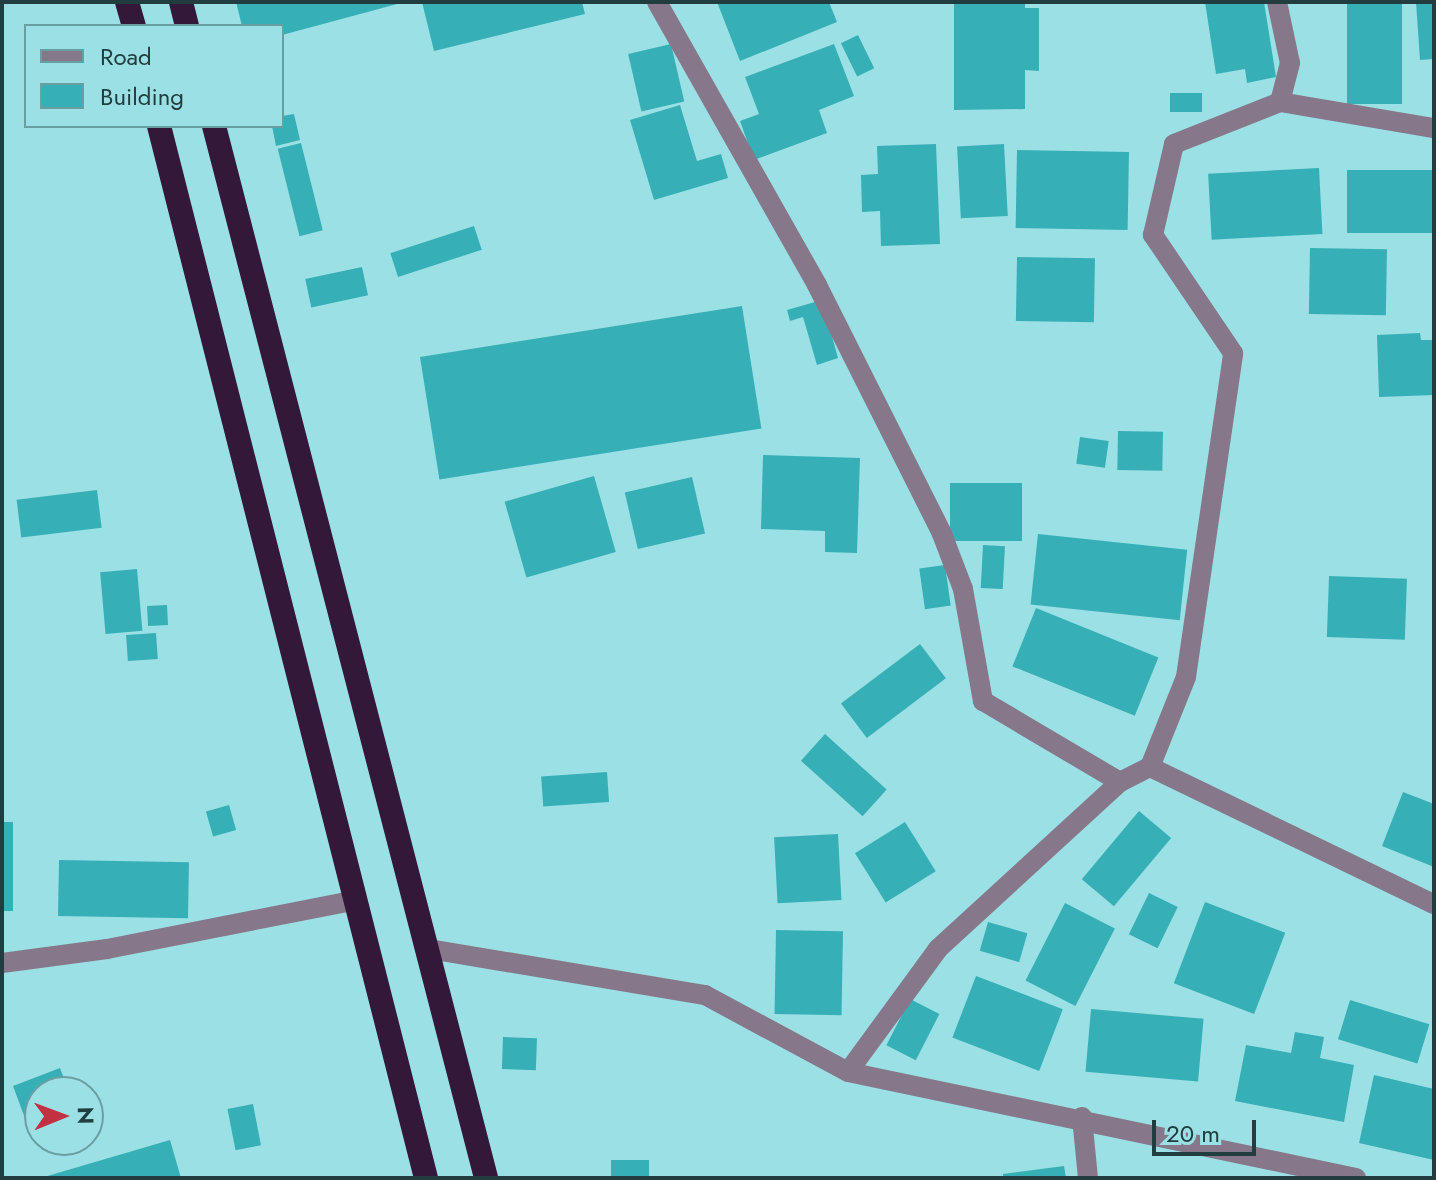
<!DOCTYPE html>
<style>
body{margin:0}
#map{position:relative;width:1436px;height:1180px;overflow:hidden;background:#9be0e4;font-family:Jost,sans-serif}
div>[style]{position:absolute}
.building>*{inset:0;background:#36b0b6;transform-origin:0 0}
.minor>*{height:20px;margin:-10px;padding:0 10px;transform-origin:10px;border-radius:10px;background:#86788a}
.highway>*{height:24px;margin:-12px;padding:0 12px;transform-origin:12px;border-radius:12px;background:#331839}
span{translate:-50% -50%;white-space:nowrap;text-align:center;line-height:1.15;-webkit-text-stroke:6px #9be0e4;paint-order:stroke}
.frame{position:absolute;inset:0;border:4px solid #213d3f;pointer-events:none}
.legend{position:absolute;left:24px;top:24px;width:260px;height:104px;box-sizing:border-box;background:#9be0e4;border:2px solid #6a9fa2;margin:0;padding:10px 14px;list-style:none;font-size:24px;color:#213d3f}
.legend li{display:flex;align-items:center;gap:16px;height:40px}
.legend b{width:40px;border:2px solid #6a9fa2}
.north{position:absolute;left:24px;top:1076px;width:80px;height:80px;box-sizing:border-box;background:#9be0e4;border:2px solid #6a9fa2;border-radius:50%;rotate:89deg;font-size:22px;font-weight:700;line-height:32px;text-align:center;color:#213d3f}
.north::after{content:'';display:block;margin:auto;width:28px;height:36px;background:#c23142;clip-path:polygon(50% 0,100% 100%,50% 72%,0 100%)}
.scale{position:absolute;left:1152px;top:1120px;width:104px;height:36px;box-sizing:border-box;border:4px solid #213d3f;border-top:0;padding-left:10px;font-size:24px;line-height:28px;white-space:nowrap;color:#213d3f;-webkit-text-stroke:6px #9be0e4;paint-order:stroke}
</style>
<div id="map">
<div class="building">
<div style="clip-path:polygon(236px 2px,401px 2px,401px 3px,282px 35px,282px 26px,242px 26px)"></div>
<div style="clip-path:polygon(422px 2px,582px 2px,585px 14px,434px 51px)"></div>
<div style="clip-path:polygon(717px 2px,829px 2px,837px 22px,740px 61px)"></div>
<div style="clip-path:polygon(954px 2px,1025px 2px,1025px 8px,1039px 8px,1039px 71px,1025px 70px,1025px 109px,954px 110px)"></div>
<div style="clip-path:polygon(1205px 2px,1264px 2px,1276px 77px,1247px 83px,1245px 69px,1216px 74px)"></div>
<div style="left:1347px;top:2px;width:55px;height:102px"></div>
<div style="clip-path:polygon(1416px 2px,1434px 2px,1434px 59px,1420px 60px)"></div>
<div style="left:858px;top:35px;width:37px;height:19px;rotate:64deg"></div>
<div style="left:671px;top:44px;width:59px;height:44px;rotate:77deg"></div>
<div style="clip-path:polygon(834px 44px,854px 96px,819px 110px,827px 133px,754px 160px,740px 121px,759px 114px,745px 77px)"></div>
<div style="left:1170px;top:93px;width:32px;height:19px"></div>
<div style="clip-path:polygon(680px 105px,697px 161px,721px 154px,728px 178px,654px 200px,630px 120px)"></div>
<div style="clip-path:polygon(294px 114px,300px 140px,276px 146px,272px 126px,282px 126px,282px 116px)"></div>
<div style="left:301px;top:143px;width:90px;height:24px;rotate:76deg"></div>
<div style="clip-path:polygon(936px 144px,940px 244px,881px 246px,880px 211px,862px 212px,861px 175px,878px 174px,877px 146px)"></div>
<div style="left:1004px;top:144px;width:72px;height:47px;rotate:87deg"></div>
<div style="left:1017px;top:150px;width:112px;height:78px;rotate:1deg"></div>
<div style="left:1319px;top:168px;width:66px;height:111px;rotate:87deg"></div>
<div style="left:1434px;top:170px;width:63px;height:87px;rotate:90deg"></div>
<div style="left:474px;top:226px;width:25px;height:88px;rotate:72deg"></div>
<div style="left:1310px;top:248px;width:77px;height:66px;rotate:1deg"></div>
<div style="left:1017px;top:257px;width:78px;height:64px;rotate:1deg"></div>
<div style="left:362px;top:267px;width:29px;height:58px;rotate:78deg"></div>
<div style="clip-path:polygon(822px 300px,838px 358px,817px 365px,803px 317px,790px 321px,787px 310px)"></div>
<div style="left:742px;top:306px;width:124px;height:326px;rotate:81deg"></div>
<div style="clip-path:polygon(1420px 333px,1421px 340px,1434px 340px,1434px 395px,1379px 397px,1377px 335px)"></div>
<div style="left:1118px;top:431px;width:45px;height:39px;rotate:1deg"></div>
<div style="left:1080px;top:437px;width:29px;height:27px;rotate:8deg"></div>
<div style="clip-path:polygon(763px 455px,860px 458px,857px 553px,825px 552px,825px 531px,761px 529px)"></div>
<div style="left:594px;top:476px;width:79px;height:93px;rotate:74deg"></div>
<div style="left:692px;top:477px;width:58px;height:69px;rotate:77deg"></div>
<div style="left:950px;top:483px;width:72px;height:58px"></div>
<div style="left:97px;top:490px;width:38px;height:81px;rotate:83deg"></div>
<div style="left:1038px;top:534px;width:150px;height:71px;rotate:6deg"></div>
<div style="left:983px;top:545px;width:22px;height:43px;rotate:3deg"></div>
<div style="left:945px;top:565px;width:41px;height:26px;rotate:82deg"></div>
<div style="left:137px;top:569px;width:62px;height:37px;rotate:85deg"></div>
<div style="left:1329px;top:576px;width:78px;height:61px;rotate:2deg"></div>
<div style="left:167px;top:605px;width:20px;height:20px;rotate:87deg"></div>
<div style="left:1036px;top:608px;width:132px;height:63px;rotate:22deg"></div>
<div style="left:156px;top:633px;width:26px;height:30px;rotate:86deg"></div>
<div style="left:920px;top:644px;width:43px;height:99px;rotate:53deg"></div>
<div style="left:825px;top:734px;width:83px;height:36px;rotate:42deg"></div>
<div style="left:607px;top:772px;width:30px;height:66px;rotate:86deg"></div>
<div style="clip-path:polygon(1403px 792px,1434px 804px,1434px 867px,1382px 846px)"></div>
<div style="left:229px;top:805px;width:26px;height:24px;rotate:74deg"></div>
<div style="left:1139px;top:811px;width:42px;height:89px;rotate:40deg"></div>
<div style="left:2px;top:822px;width:11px;height:89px"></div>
<div style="left:905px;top:822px;width:58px;height:59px;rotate:58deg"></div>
<div style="left:838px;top:834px;width:66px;height:64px;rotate:87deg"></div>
<div style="left:59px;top:860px;width:130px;height:56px;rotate:1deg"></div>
<div style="left:1149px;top:893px;width:32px;height:46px;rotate:26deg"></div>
<div style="left:1205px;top:902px;width:86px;height:87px;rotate:21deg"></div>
<div style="left:1065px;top:903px;width:56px;height:87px;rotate:27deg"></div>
<div style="left:988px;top:922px;width:41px;height:30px;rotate:16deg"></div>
<div style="left:776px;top:930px;width:67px;height:84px;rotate:1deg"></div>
<div style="left:976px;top:976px;width:93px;height:66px;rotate:21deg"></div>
<div style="left:910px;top:999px;width:33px;height:52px;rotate:27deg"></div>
<div style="left:1350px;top:1000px;width:83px;height:41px;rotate:17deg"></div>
<div style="left:1091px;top:1009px;width:113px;height:63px;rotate:5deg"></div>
<div style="clip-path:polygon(1295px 1032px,1324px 1037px,1320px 1058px,1354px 1065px,1344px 1122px,1235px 1101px,1246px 1045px,1291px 1053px)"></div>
<div style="left:503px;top:1037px;width:34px;height:32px;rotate:2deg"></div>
<div style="clip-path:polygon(60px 1068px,69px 1092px,40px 1092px,40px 1116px,26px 1121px,13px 1086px)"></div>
<div style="clip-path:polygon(1374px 1075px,1434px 1089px,1434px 1160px,1359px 1143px)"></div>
<div style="left:253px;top:1104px;width:42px;height:26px;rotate:79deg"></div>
<div style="clip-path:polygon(170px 1140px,181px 1178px,44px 1178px,44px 1177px)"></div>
<div style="left:611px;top:1160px;width:38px;height:18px"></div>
<div style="clip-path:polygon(1064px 1166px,1066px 1178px,1003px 1178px,1003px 1174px)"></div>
</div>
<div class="minor">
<div style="left:657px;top:2px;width:325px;rotate:60.5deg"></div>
<div style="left:817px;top:285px;width:279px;rotate:63.3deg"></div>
<div style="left:942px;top:534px;width:59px;rotate:69.1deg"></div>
<div style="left:963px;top:589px;width:114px;rotate:79.9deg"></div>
<div style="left:983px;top:701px;width:159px;rotate:30.6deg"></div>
<div style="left:1120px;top:782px;width:247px;rotate:137.5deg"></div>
<div style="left:938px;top:949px;width:152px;rotate:126.2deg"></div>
<div style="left:1277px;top:2px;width:62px;rotate:78deg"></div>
<div style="left:1290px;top:63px;width:40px;rotate:104.4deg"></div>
<div style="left:1280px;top:102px;width:156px;rotate:9.6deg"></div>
<div style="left:1150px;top:767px;width:315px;rotate:25.8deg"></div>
<div style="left:1120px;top:782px;width:34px;rotate:-27deg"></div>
<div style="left:1150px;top:767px;width:97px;rotate:-68.2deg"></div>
<div style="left:1186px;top:677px;width:327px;rotate:-81.7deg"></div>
<div style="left:1233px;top:353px;width:143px;rotate:-124.1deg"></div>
<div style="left:1153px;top:235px;width:93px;rotate:-77deg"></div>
<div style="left:1174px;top:144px;width:114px;rotate:-21.6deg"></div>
<div style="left:429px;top:949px;width:280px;rotate:9.5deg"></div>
<div style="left:705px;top:995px;width:162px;rotate:28.3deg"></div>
<div style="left:848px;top:1072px;width:519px;rotate:11.79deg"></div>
<div style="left:2px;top:963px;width:106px;rotate:-7.6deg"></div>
<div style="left:107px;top:949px;width:254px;rotate:-11.1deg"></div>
<div style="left:1082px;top:1117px;width:61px;rotate:84.4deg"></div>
</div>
<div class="highway">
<div style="left:127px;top:2px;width:25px;rotate:74deg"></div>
<div style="left:181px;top:2px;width:25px;rotate:76deg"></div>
<div style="left:159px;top:126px;width:1085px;rotate:75.76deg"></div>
<div style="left:214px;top:126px;width:1087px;rotate:75.5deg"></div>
</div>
<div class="frame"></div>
<ul class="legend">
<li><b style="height:10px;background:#86788a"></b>Road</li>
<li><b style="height:22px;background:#36b0b6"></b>Building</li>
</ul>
<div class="north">N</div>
<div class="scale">20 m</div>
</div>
